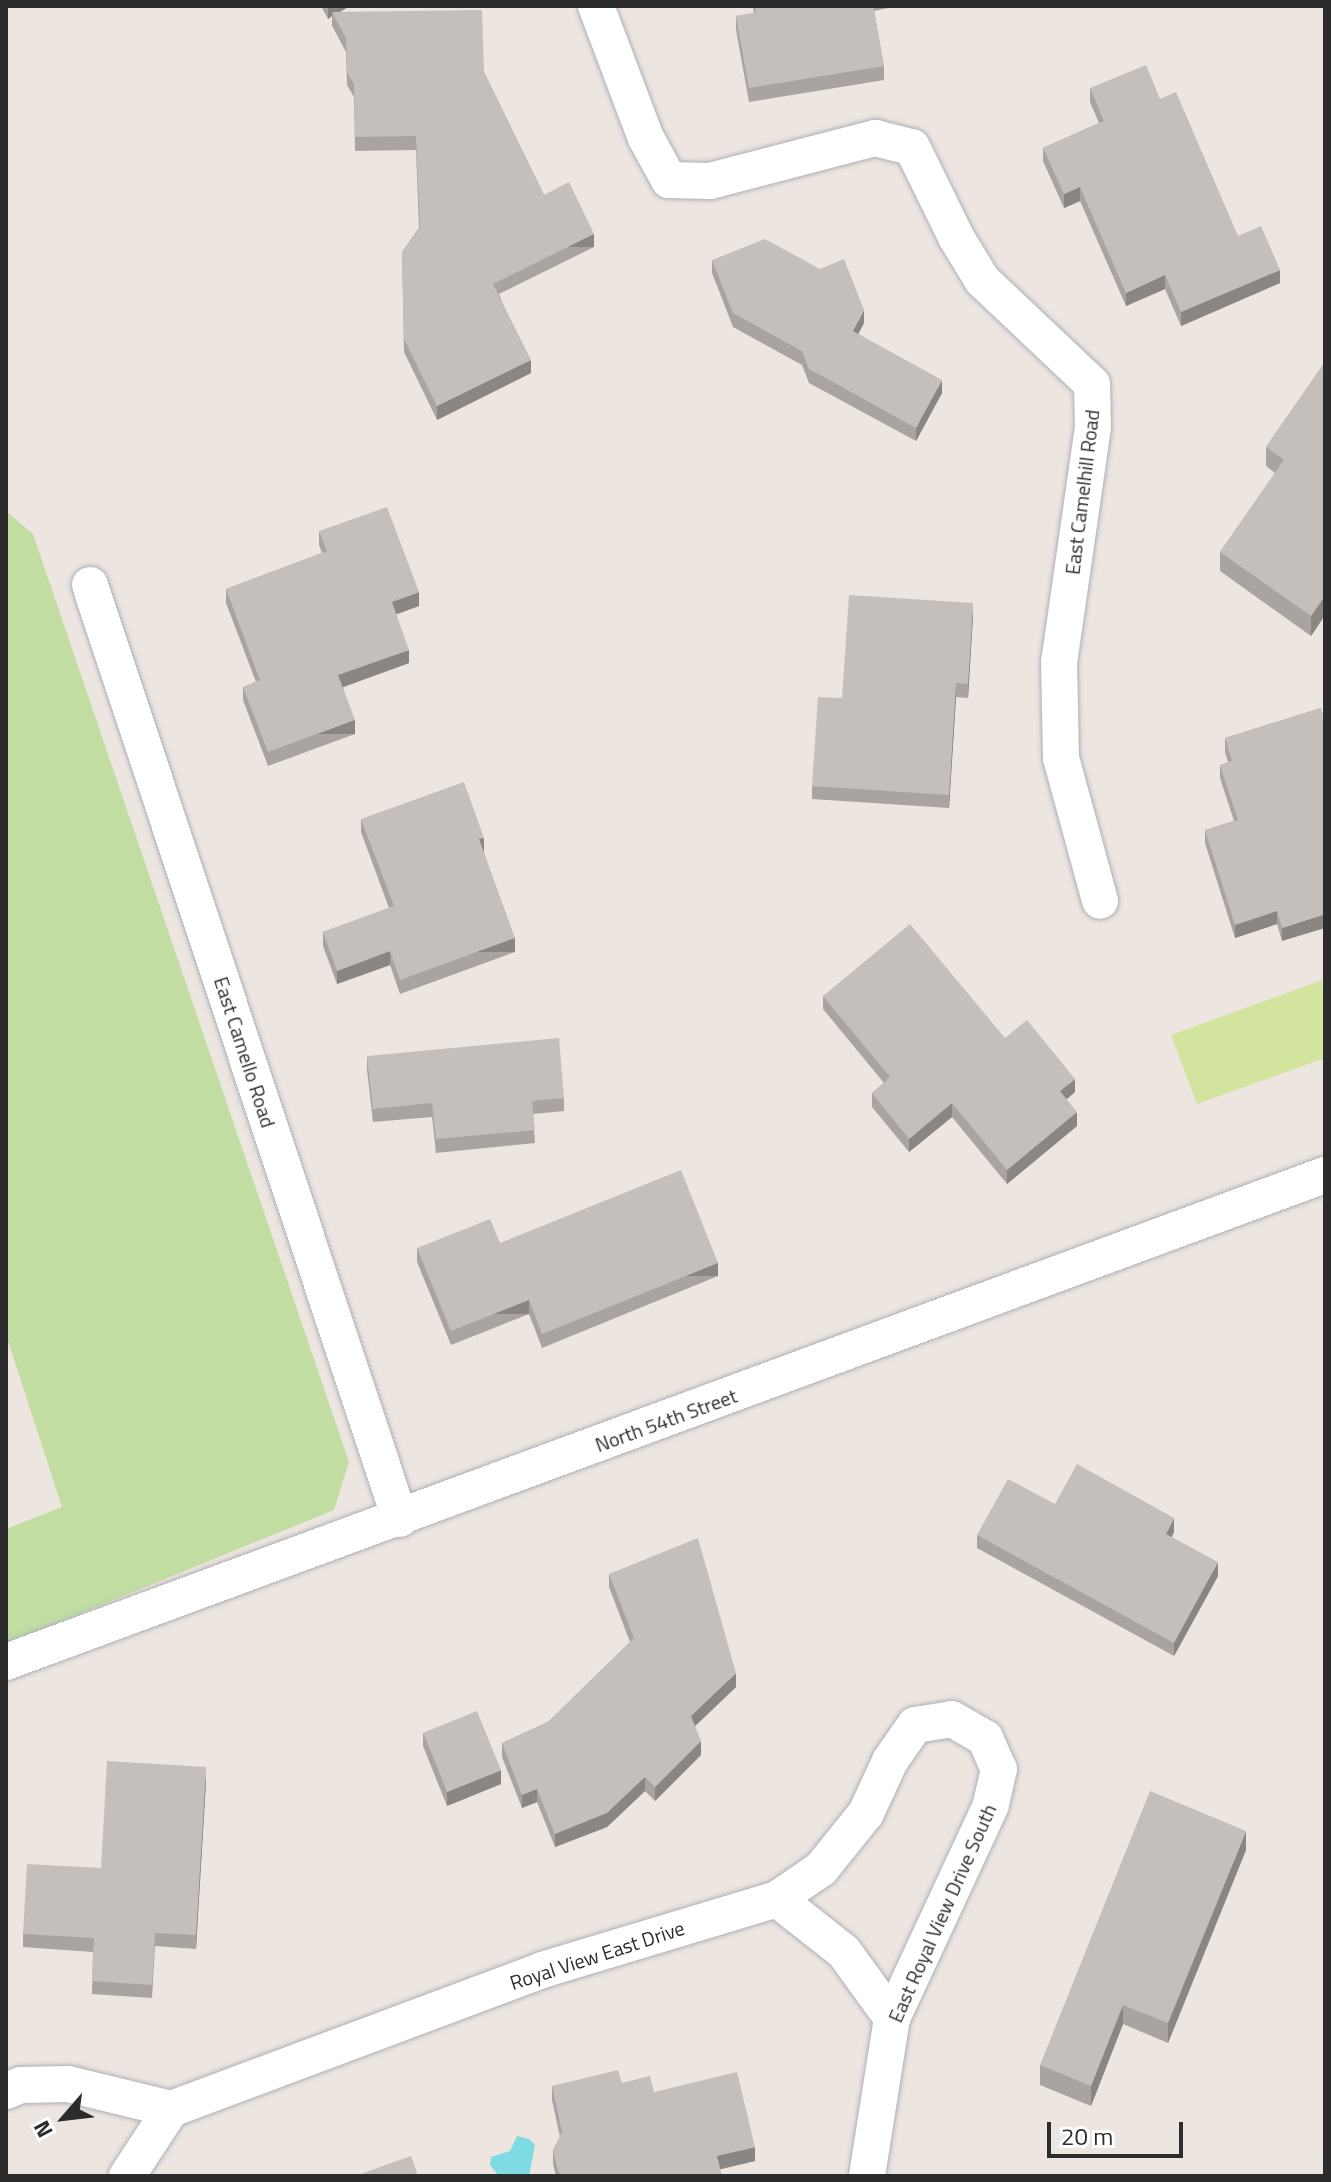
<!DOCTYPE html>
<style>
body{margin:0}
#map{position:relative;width:1331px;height:2182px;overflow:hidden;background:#ede5e0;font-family:"Titillium Web",sans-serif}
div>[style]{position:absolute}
.green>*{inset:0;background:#c1dda2}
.pitch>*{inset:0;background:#d3e49f}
.water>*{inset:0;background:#7edbe4}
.roads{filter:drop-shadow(0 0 2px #adb1b7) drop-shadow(0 0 2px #adb1b7)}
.minor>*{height:36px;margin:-18px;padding:0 18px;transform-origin:18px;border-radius:18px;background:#fff}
.wall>*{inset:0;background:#a9a4a2}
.shaded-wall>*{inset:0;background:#8a8684;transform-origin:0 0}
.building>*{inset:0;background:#c5bfbc;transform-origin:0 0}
span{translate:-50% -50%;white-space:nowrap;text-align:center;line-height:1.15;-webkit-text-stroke:6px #fff;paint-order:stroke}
.street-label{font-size:20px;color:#2c2c2c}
.frame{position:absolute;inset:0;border:8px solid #2c2c2c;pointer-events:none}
.north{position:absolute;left:24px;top:2078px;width:80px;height:80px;-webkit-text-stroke:6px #fff;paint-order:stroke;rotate:242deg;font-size:22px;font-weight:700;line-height:32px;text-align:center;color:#2c2c2c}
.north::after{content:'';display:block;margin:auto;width:28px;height:36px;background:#2c2c2c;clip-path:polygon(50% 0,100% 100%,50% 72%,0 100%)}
.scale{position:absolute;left:1047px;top:2122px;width:136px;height:36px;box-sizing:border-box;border:4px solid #2c2c2c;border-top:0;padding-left:10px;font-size:24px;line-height:28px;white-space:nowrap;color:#2c2c2c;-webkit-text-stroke:6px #fff;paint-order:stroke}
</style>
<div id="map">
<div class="green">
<div style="clip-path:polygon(6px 511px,33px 534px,349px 1462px,334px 1510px,6px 1644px,6px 1529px,62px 1507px,6px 1335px)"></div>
</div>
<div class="pitch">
<div style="clip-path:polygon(1322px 980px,1325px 1058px,1197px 1104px,1171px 1035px)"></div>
</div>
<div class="water">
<div style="clip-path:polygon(517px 2136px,529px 2139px,535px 2145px,529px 2176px,499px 2176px,490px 2165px,491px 2157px,510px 2151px)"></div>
</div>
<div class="roads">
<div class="minor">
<div style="left:596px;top:6px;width:141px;rotate:69.3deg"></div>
<div style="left:646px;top:138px;width:48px;rotate:61.3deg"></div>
<div style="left:669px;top:180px;width:41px;rotate:1.4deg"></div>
<div style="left:710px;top:181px;width:171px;rotate:-14.6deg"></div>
<div style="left:875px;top:138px;width:38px;rotate:14deg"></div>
<div style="left:912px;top:147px;width:100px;rotate:63.9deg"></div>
<div style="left:956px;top:237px;width:50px;rotate:58.8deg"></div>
<div style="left:982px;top:280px;width:151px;rotate:43.4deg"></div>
<div style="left:1092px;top:384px;width:43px;rotate:88.7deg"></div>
<div style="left:1093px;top:427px;width:237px;rotate:98.2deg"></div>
<div style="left:1059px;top:662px;width:96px;rotate:88.8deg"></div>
<div style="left:1061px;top:758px;width:148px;rotate:74.7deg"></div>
<div style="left:90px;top:585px;width:984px;rotate:71.64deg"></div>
<div style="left:6px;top:1662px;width:1406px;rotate:-20.27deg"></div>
<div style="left:777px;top:1899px;width:85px;rotate:38.3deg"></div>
<div style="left:844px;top:1952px;width:82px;rotate:54deg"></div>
<div style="left:6px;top:2091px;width:16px;rotate:-22deg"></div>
<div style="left:21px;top:2085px;width:47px;rotate:-1.2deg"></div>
<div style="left:68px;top:2084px;width:106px;rotate:13.6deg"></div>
<div style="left:171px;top:2109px;width:396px;rotate:-20.5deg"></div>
<div style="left:542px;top:1970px;width:245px;rotate:-16.8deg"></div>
<div style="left:777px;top:1899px;width:53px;rotate:-34.3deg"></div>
<div style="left:821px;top:1869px;width:72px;rotate:-51.2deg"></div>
<div style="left:866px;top:1813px;width:57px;rotate:-65.2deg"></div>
<div style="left:890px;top:1761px;width:44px;rotate:-55.2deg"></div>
<div style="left:915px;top:1725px;width:37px;rotate:-9deg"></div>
<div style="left:952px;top:1719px;width:38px;rotate:30deg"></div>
<div style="left:985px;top:1738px;width:34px;rotate:66deg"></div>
<div style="left:999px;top:1769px;width:37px;rotate:103deg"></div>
<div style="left:991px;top:1805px;width:235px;rotate:114.9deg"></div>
<div style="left:892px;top:2018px;width:160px;rotate:99deg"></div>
<div style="left:127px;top:2176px;width:80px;rotate:-56.7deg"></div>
</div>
</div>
<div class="wall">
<div style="clip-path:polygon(321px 6px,350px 6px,340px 12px,484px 72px,544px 195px,594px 247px,499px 294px,531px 373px,437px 420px,404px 352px,402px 252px,419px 228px,416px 150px,355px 151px,354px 97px,347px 85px,346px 52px,332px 26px,332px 16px,328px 19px)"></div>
<div style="clip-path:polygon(753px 6px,893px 6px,893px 7px,874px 11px,884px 66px,884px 80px,749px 102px,736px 30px,736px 16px,754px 13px)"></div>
<div style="clip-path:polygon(1090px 88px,1160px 99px,1238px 236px,1280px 283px,1181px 326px,1165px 289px,1126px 306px,1080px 201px,1064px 208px,1043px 161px,1043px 148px,1099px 123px,1090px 102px)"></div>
<div style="clip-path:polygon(712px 260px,864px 323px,858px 334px,942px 393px,916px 441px,809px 383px,802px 365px,733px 327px,712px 273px)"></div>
<div style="clip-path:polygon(1325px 362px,1325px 615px,1311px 636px,1220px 571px,1220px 552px,1275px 473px,1266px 466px,1266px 447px)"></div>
<div style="clip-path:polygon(319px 531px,419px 606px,396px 614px,409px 663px,343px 687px,355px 734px,268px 766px,243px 700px,243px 687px,256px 682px,226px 603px,226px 589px,322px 553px,319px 545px)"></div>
<div style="clip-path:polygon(973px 616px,968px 698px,956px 697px,949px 808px,812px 799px,812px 786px,842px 698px)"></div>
<div style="clip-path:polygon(1321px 708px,1282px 941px,1277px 924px,1235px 938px,1205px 843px,1205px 830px,1234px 821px,1220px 778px,1220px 765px,1228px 762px,1225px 752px,1225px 738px)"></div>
<div style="clip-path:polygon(361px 819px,484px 852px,515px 952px,400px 994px,390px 965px,337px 984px,323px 946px,323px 932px,389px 908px,361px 832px)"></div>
<div style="clip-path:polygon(823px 996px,1005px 1038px,1075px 1092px,1066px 1099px,1077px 1126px,1007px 1184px,952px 1117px,909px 1152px,872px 1107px,872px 1093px,884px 1083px,823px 1009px)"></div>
<div style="clip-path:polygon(367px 1056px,564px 1098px,564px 1111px,533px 1114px,535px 1143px,436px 1153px,432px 1117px,373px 1122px,367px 1070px)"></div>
<div style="clip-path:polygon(500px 1243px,718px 1276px,542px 1348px,529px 1314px,451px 1345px,417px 1262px,417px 1248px)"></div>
<div style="clip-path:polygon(1055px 1504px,1174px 1532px,1172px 1537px,1218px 1576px,1174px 1656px,977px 1548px,977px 1535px)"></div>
<div style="clip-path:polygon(609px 1574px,736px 1687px,695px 1726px,701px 1755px,655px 1801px,645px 1791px,607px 1827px,555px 1847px,537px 1802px,522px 1808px,502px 1757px,502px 1743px,548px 1722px,630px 1642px,609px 1587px)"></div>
<div style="clip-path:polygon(423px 1733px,501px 1784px,447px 1806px,423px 1746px)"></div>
<div style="clip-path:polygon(206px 1781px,196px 1949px,155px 1946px,152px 1998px,92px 1994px,93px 1952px,23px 1947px,23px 1934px)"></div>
<div style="clip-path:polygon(1246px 1850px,1168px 2043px,1123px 2024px,1091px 2106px,1040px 2085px,1040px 2065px)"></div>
<div style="clip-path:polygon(622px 2083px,654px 2092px,755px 2161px,720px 2169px,722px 2176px,556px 2176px,553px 2164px,553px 2150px,560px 2137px,552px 2100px,552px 2086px)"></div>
</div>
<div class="shaded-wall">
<div style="clip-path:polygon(328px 6px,350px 6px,334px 15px,332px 12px,332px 16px,328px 19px)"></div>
<div style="clip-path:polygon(1080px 187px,1080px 201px,1064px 208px,1064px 194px)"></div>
<div style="left:594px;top:234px;width:13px;height:113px;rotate:90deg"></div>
<div style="clip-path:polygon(1280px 270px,1280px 283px,1181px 326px,1181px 312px)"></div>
<div style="clip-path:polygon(1165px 275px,1165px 289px,1126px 306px,1126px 293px)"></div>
<div style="clip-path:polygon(864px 310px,864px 323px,853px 344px,853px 331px)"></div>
<div style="clip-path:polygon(531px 360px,531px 373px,437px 420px,437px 406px)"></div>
<div style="clip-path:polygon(942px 380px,942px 393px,916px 441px,916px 428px)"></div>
<div style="clip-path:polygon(419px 592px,419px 606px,392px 616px,392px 602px)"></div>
<div style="clip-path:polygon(1325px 596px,1325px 615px,1311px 636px,1311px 616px)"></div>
<div style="clip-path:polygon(973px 603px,973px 616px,968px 698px,968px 684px)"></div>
<div style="clip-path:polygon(409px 650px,409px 663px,338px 689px,338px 675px)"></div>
<div style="clip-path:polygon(956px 683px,956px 697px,949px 808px,949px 795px)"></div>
<div style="left:355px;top:720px;width:14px;height:93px;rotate:90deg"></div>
<div style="left:484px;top:838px;width:14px;height:5px;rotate:90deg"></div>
<div style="clip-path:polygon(1277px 911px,1277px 924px,1235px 938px,1235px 925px)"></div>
<div style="clip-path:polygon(1325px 914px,1325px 928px,1282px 941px,1282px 928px)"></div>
<div style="left:515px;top:938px;width:14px;height:122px;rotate:90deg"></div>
<div style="clip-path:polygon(390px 951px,390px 965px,337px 984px,337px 971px)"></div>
<div style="clip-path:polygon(1075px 1079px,1075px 1092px,1060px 1105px,1060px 1091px)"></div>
<div style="clip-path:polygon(952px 1103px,952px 1117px,909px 1152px,909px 1139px)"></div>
<div style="clip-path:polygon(1077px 1112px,1077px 1126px,1007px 1184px,1007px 1170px)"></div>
<div style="left:718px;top:1263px;width:13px;height:190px;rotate:90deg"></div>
<div style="left:529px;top:1300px;width:14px;height:84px;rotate:90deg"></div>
<div style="clip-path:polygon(1174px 1518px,1174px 1532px,1166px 1547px,1166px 1534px)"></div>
<div style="clip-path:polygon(1218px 1562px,1218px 1576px,1174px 1656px,1174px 1643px)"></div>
<div style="clip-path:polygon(736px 1673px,736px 1687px,691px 1730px,691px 1716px)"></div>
<div style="clip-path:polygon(701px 1741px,701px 1755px,655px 1801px,655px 1787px)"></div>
<div style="clip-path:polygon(206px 1767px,206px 1781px,196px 1949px,196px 1935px)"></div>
<div style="clip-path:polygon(501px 1770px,501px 1784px,447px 1806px,447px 1792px)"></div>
<div style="clip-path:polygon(645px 1777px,645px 1791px,607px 1827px,555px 1847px,555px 1834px)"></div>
<div style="clip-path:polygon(537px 1789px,537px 1802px,522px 1808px,522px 1795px)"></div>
<div style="clip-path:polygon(1246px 1831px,1246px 1850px,1168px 2043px,1168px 2023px)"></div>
<div style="clip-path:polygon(1123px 2005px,1123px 2024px,1091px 2106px,1091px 2086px)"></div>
<div style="clip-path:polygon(755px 2147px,755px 2161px,717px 2170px,717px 2156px)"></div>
</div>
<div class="building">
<div style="clip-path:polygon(755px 6px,873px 6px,884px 66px,749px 88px,736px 16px,756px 13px)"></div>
<div style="clip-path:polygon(482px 10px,484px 72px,544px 195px,569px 182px,594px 234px,493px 284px,531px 360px,437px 406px,404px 339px,402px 252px,420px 228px,416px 136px,355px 137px,354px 84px,347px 72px,346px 38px,332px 12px)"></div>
<div style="clip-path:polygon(1146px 65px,1160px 99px,1176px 92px,1238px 236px,1261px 226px,1280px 270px,1181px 312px,1165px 275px,1126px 293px,1080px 187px,1064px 194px,1043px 148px,1104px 121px,1090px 88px)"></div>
<div style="clip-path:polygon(765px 239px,820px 269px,844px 259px,864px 310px,853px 331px,942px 380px,916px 428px,809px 369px,802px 351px,733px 313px,712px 260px)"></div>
<div style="clip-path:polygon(1325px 362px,1325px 596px,1311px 616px,1220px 552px,1284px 460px,1266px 447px)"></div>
<div style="clip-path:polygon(387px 507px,419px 592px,392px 602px,409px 650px,338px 675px,355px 720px,268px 752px,243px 687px,260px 680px,226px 589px,327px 551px,319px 531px)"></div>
<div style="clip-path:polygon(849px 595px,973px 603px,968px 684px,956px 683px,949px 795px,812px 786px,818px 697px,842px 698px)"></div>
<div style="clip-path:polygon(1321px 708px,1325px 721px,1325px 914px,1282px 928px,1277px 911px,1235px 925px,1205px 830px,1238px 820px,1220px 765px,1232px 761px,1225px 738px)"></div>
<div style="clip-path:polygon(464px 782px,484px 838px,479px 839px,515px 938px,400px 980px,390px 951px,337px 971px,323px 932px,394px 906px,361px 819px)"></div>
<div style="clip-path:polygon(910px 924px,1005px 1038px,1027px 1020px,1075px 1079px,1060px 1091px,1077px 1112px,1007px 1170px,952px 1103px,909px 1139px,872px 1093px,890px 1077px,823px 996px)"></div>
<div style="clip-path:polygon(559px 1038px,564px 1098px,532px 1101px,535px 1130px,436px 1139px,432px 1103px,373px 1109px,367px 1056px)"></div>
<div style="clip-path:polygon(681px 1170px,718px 1263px,542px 1334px,529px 1300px,451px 1331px,417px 1248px,490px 1219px,500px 1243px)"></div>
<div style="clip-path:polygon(1077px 1464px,1174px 1518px,1166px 1534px,1218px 1562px,1174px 1643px,977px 1535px,1008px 1479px,1055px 1504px)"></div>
<div style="clip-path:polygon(698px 1538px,736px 1673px,691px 1716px,701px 1741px,655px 1787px,645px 1777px,607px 1813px,555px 1834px,537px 1789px,522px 1795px,502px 1743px,548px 1722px,634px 1638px,609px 1574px)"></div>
<div style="left:477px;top:1711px;width:64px;height:58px;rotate:68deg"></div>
<div style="clip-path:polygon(107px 1761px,206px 1767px,196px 1935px,155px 1933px,152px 1985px,92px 1981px,94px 1938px,23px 1934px,27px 1864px,101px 1868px)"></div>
<div style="clip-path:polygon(1150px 1791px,1246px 1831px,1168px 2023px,1123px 2005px,1091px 2086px,1040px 2065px)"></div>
<div style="clip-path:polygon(618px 2070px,622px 2083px,650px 2076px,654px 2092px,737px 2072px,755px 2147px,717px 2156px,722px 2176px,562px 2176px,558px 2171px,553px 2150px,562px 2132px,552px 2086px)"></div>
<div style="clip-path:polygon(411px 2156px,418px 2176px,355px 2176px)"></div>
</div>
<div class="street-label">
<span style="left:1082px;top:492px;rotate:-83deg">East Camelhill Road</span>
<span style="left:245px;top:1052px;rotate:72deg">East Camello Road</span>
<span style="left:666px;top:1420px;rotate:-20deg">North 54th Street</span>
<span style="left:942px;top:1913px;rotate:-66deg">East Royal View Drive South</span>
<span style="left:597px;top:1955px;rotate:-18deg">Royal View East Drive</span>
</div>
<div class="frame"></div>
<div class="north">N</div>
<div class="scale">20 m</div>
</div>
